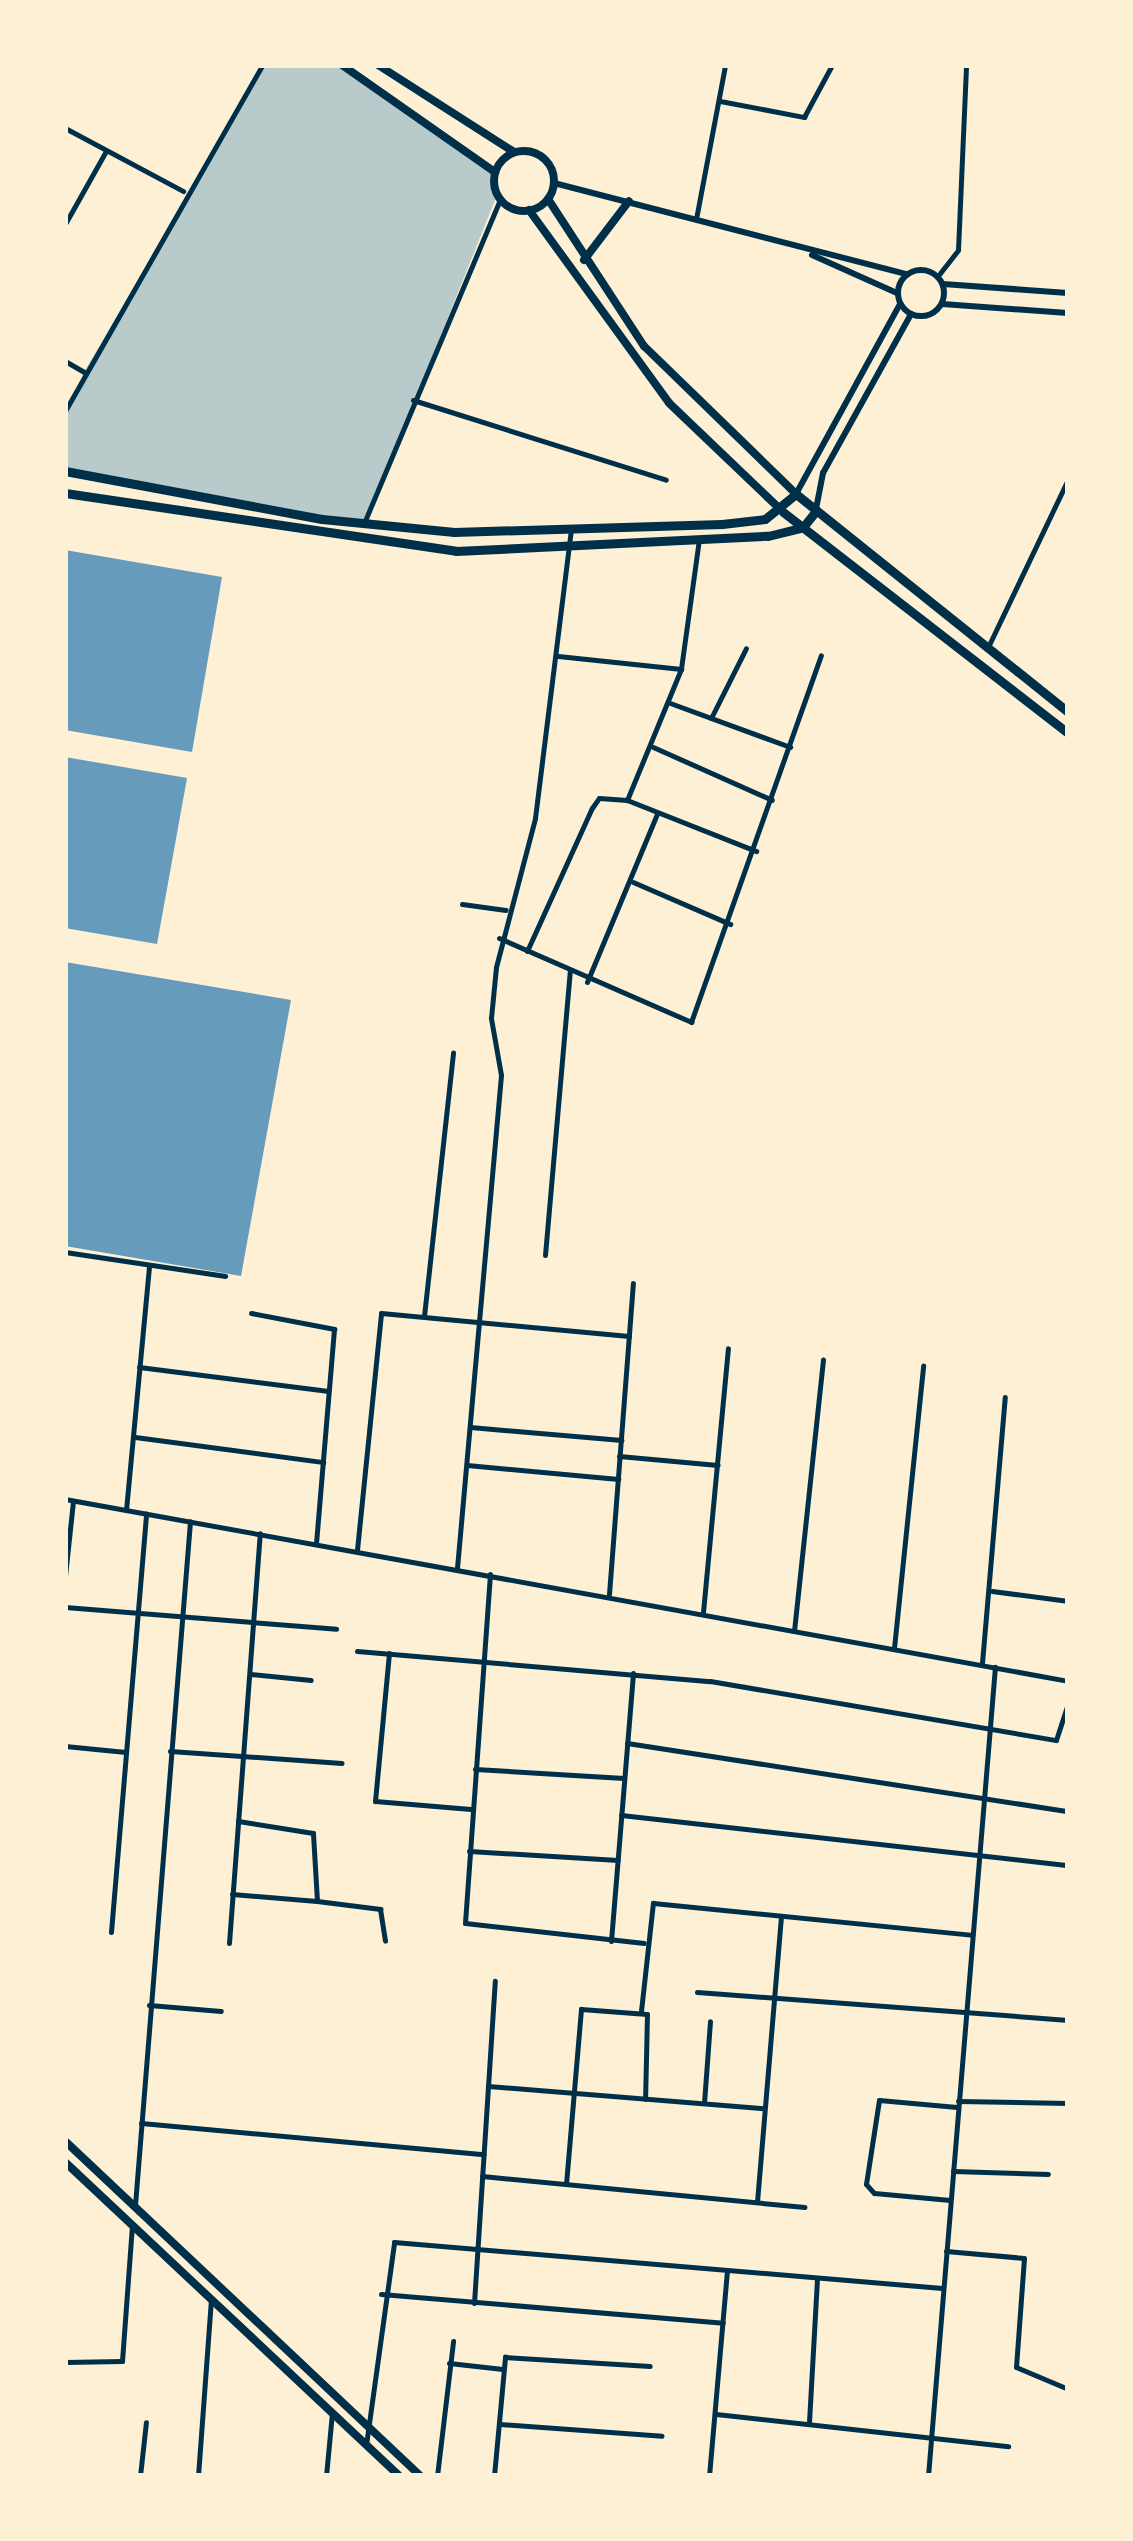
<!DOCTYPE html>
<style>
body{margin:0}
#map{position:relative;width:1133px;height:2541px;overflow:hidden;background:#fdf0d5;font-family:"DejaVu Sans",sans-serif}
div>[style]{position:absolute}
.green>*{inset:0;background:#b9caca}
.water>*{inset:0;background:#669bbc}
.minor>*{height:5px;margin:-2.5px;padding:0 2.5px;transform-origin:2.5px;border-radius:2.5px;background:#003049}
.tertiary>*{height:6px;margin:-3px;padding:0 3px;transform-origin:3px;border-radius:3px;background:#003049}
.tertiary>.ring{margin:-3px;padding:0;box-sizing:content-box;background:none;border:6px solid #003049;border-radius:50%}
.secondary>*{height:8px;margin:-4px;padding:0 4px;transform-origin:4px;border-radius:4px;background:#003049}
.secondary>.ring{margin:-4px;padding:0;box-sizing:content-box;background:none;border:8px solid #003049;border-radius:50%}
.primary>*{height:9px;margin:-4.5px;padding:0 4.5px;transform-origin:4.5px;border-radius:4.5px;background:#003049}
span{translate:-50% -50%;white-space:nowrap;text-align:center;line-height:1.15;-webkit-text-stroke:8px #fdf0d5;paint-order:stroke}
.frame{position:absolute;inset:0;border:68px solid #fdf0d5;pointer-events:none}
</style>
<div id="map">
<div class="green">
<div style="clip-path:polygon(265px 65px,341px 65px,495px 172px,497px 195px,364px 527px,65px 476px,65px 415px,84px 372px)"></div>
</div>
<div class="water">
<div style="clip-path:polygon(65px 550px,222px 577px,192px 752px,65px 730px)"></div>
<div style="clip-path:polygon(65px 757px,187px 778px,157px 944px,65px 928px)"></div>
<div style="clip-path:polygon(65px 962px,291px 1000px,241px 1276px,65px 1246px)"></div>
</div>
<div class="minor">
<div style="left:720px;top:101px;width:86px;rotate:10.8deg"></div>
<div style="left:804px;top:117px;width:59px;rotate:-61.7deg"></div>
<div style="left:65px;top:128px;width:134px;rotate:28.1deg"></div>
<div style="left:696px;top:219px;width:157px;rotate:-79.3deg"></div>
<div style="left:65px;top:224px;width:84px;rotate:-60.7deg"></div>
<div style="left:937px;top:277px;width:34px;rotate:-52deg"></div>
<div style="left:958px;top:250px;width:185px;rotate:-87.5deg"></div>
<div style="left:65px;top:361px;width:22px;rotate:30deg"></div>
<div style="left:413px;top:400px;width:265px;rotate:17.5deg"></div>
<div style="left:65px;top:411px;width:398px;rotate:-60.3deg"></div>
<div style="left:364px;top:523px;width:351px;rotate:-67.2deg"></div>
<div style="left:699px;top:539px;width:131px;rotate:97.9deg"></div>
<div style="left:681px;top:669px;width:142px;rotate:112.4deg"></div>
<div style="left:627px;top:800px;width:139px;rotate:21.6deg"></div>
<div style="left:988px;top:647px;width:186px;rotate:-64.5deg"></div>
<div style="left:558px;top:656px;width:124px;rotate:6deg"></div>
<div style="left:670px;top:703px;width:128px;rotate:20.1deg"></div>
<div style="left:711px;top:718px;width:78px;rotate:-63.4deg"></div>
<div style="left:653px;top:747px;width:130px;rotate:24deg"></div>
<div style="left:633px;top:882px;width:106px;rotate:23.4deg"></div>
<div style="left:462px;top:904px;width:44px;rotate:7.8deg"></div>
<div style="left:499px;top:938px;width:210px;rotate:23.6deg"></div>
<div style="left:691px;top:1022px;width:389px;rotate:-70.5deg"></div>
<div style="left:527px;top:951px;width:157px;rotate:-65.6deg"></div>
<div style="left:592px;top:808px;width:12px;rotate:-55deg"></div>
<div style="left:599px;top:798px;width:28px;rotate:4deg"></div>
<div style="left:587px;top:982px;width:182px;rotate:-67.4deg"></div>
<div style="left:65px;top:1252px;width:162px;rotate:8.5deg"></div>
<div style="left:545px;top:1255px;width:285px;rotate:-85deg"></div>
<div style="left:251px;top:1313px;width:85px;rotate:10.9deg"></div>
<div style="left:334px;top:1329px;width:215px;rotate:94.8deg"></div>
<div style="left:424px;top:1316px;width:265px;rotate:-83.7deg"></div>
<div style="left:139px;top:1367px;width:191px;rotate:7.2deg"></div>
<div style="left:470px;top:1427px;width:152px;rotate:4.9deg"></div>
<div style="left:135px;top:1437px;width:190px;rotate:7.6deg"></div>
<div style="left:619px;top:1456px;width:99px;rotate:5.2deg"></div>
<div style="left:467px;top:1465px;width:152px;rotate:5.3deg"></div>
<div style="left:65px;top:1499px;width:1019px;rotate:10.28deg"></div>
<div style="left:126px;top:1510px;width:246px;rotate:-84.6deg"></div>
<div style="left:357px;top:1550px;width:238px;rotate:-84.2deg"></div>
<div style="left:381px;top:1313px;width:249px;rotate:5.3deg"></div>
<div style="left:457px;top:1568px;width:495px;rotate:-84.9deg"></div>
<div style="left:501px;top:1075px;width:58px;rotate:-100deg"></div>
<div style="left:491px;top:1018px;width:51px;rotate:-84.4deg"></div>
<div style="left:496px;top:967px;width:154px;rotate:-75.3deg"></div>
<div style="left:535px;top:818px;width:289px;rotate:-82.9deg"></div>
<div style="left:490px;top:1574px;width:350px;rotate:94.1deg"></div>
<div style="left:465px;top:1923px;width:180px;rotate:6.4deg"></div>
<div style="left:65px;top:1576px;width:75px;rotate:-83.9deg"></div>
<div style="left:992px;top:1591px;width:77px;rotate:7.5deg"></div>
<div style="left:609px;top:1594px;width:312px;rotate:-85.6deg"></div>
<div style="left:65px;top:1607px;width:272px;rotate:4.6deg"></div>
<div style="left:703px;top:1612px;width:265px;rotate:-84.6deg"></div>
<div style="left:794px;top:1631px;width:273px;rotate:-83.9deg"></div>
<div style="left:894px;top:1648px;width:284px;rotate:-84.1deg"></div>
<div style="left:357px;top:1651px;width:354px;rotate:4.9deg"></div>
<div style="left:710px;top:1681px;width:351px;rotate:9.7deg"></div>
<div style="left:1056px;top:1740px;width:39px;rotate:-72deg"></div>
<div style="left:389px;top:1653px;width:149px;rotate:95.4deg"></div>
<div style="left:375px;top:1801px;width:96px;rotate:4.8deg"></div>
<div style="left:982px;top:1663px;width:267px;rotate:-85.1deg"></div>
<div style="left:250px;top:1674px;width:61px;rotate:5.6deg"></div>
<div style="left:627px;top:1743px;width:446px;rotate:8.8deg"></div>
<div style="left:65px;top:1746px;width:61px;rotate:5.6deg"></div>
<div style="left:170px;top:1751px;width:172px;rotate:4deg"></div>
<div style="left:475px;top:1769px;width:149px;rotate:3.5deg"></div>
<div style="left:621px;top:1815px;width:450px;rotate:6.4deg"></div>
<div style="left:469px;top:1851px;width:149px;rotate:3.5deg"></div>
<div style="left:232px;top:1894px;width:85px;rotate:4.7deg"></div>
<div style="left:317px;top:1901px;width:68px;rotate:-93.4deg"></div>
<div style="left:313px;top:1833px;width:76px;rotate:-170.9deg"></div>
<div style="left:317px;top:1901px;width:64px;rotate:7.2deg"></div>
<div style="left:380px;top:1909px;width:32px;rotate:81deg"></div>
<div style="left:111px;top:1932px;width:420px;rotate:-85.2deg"></div>
<div style="left:611px;top:1941px;width:269px;rotate:-85.3deg"></div>
<div style="left:229px;top:1943px;width:411px;rotate:-85.7deg"></div>
<div style="left:697px;top:1992px;width:372px;rotate:4.3deg"></div>
<div style="left:149px;top:2005px;width:72px;rotate:4.8deg"></div>
<div style="left:641px;top:2011px;width:109px;rotate:-83.7deg"></div>
<div style="left:653px;top:1903px;width:321px;rotate:5.7deg"></div>
<div style="left:488px;top:2086px;width:277px;rotate:4.6deg"></div>
<div style="left:958px;top:2101px;width:110px;rotate:1deg"></div>
<div style="left:704px;top:2103px;width:82px;rotate:-85.8deg"></div>
<div style="left:141px;top:2123px;width:344px;rotate:5.2deg"></div>
<div style="left:953px;top:2171px;width:95px;rotate:1.8deg"></div>
<div style="left:482px;top:2176px;width:324px;rotate:5.5deg"></div>
<div style="left:566px;top:2184px;width:176px;rotate:-85.1deg"></div>
<div style="left:581px;top:2009px;width:66px;rotate:4.3deg"></div>
<div style="left:647px;top:2014px;width:85px;rotate:91.3deg"></div>
<div style="left:950px;top:2200px;width:76px;rotate:-174.7deg"></div>
<div style="left:874px;top:2193px;width:12px;rotate:-132deg"></div>
<div style="left:866px;top:2184px;width:85px;rotate:-81.2deg"></div>
<div style="left:879px;top:2100px;width:78px;rotate:5.1deg"></div>
<div style="left:757px;top:2202px;width:285px;rotate:-85.2deg"></div>
<div style="left:135px;top:2205px;width:686px;rotate:-85.4deg"></div>
<div style="left:946px;top:2251px;width:78px;rotate:5.1deg"></div>
<div style="left:1024px;top:2258px;width:109px;rotate:94.2deg"></div>
<div style="left:1016px;top:2367px;width:56px;rotate:22.9deg"></div>
<div style="left:381px;top:2294px;width:343px;rotate:4.8deg"></div>
<div style="left:474px;top:2303px;width:323px;rotate:-86.3deg"></div>
<div style="left:65px;top:2362px;width:57px;rotate:-1deg"></div>
<div style="left:122px;top:2361px;width:136px;rotate:-85.8deg"></div>
<div style="left:449px;top:2363px;width:54px;rotate:6.3deg"></div>
<div style="left:716px;top:2414px;width:294px;rotate:6.3deg"></div>
<div style="left:809px;top:2422px;width:144px;rotate:-86.8deg"></div>
<div style="left:500px;top:2424px;width:162px;rotate:4.2deg"></div>
<div style="left:366px;top:2445px;width:205px;rotate:-82.1deg"></div>
<div style="left:394px;top:2242px;width:550px;rotate:4.8deg"></div>
<div style="left:140px;top:2476px;width:54px;rotate:-83.7deg"></div>
<div style="left:198px;top:2476px;width:177px;rotate:-85.8deg"></div>
<div style="left:326px;top:2476px;width:63px;rotate:-84.6deg"></div>
<div style="left:437px;top:2476px;width:136px;rotate:-83.2deg"></div>
<div style="left:494px;top:2476px;width:120px;rotate:-84.7deg"></div>
<div style="left:505px;top:2357px;width:145px;rotate:3.6deg"></div>
<div style="left:709px;top:2476px;width:205px;rotate:-85deg"></div>
<div style="left:928px;top:2476px;width:812px;rotate:-85.27deg"></div>
</div>
<div class="tertiary">
<div style="left:554px;top:183px;width:365px;rotate:14.5deg"></div>
<div style="left:812px;top:255px;width:93px;rotate:24.1deg"></div>
<div class="ring" style="left:898px;top:270px;width:40px;height:40px"></div>
<div style="left:943px;top:284px;width:125px;rotate:4.1deg"></div>
<div style="left:942px;top:304px;width:126px;rotate:4.1deg"></div>
<div style="left:796px;top:494px;width:217px;rotate:-61.3deg"></div>
<div style="left:816px;top:509px;width:37px;rotate:-79deg"></div>
<div style="left:823px;top:473px;width:182px;rotate:-61deg"></div>
</div>
<div class="secondary">
<div style="left:342px;top:65px;width:187px;rotate:35deg"></div>
<div style="left:378px;top:65px;width:161px;rotate:32.6deg"></div>
<div class="ring" style="left:494px;top:151px;width:52px;height:52px"></div>
<div style="left:548px;top:199px;width:176px;rotate:56.9deg"></div>
<div style="left:644px;top:346px;width:212px;rotate:44.2deg"></div>
<div style="left:529px;top:210px;width:238px;rotate:54deg"></div>
<div style="left:669px;top:403px;width:153px;rotate:43.7deg"></div>
<div style="left:584px;top:260px;width:74px;rotate:-52.7deg"></div>
<div style="left:65px;top:2141px;width:489px;rotate:43.3deg"></div>
<div style="left:65px;top:2162px;width:458px;rotate:43.2deg"></div>
</div>
<div class="primary">
<div style="left:65px;top:471px;width:261px;rotate:10.6deg"></div>
<div style="left:322px;top:519px;width:133px;rotate:5.6deg"></div>
<div style="left:454px;top:532px;width:268px;rotate:-1.7deg"></div>
<div style="left:722px;top:524px;width:43px;rotate:-6.6deg"></div>
<div style="left:765px;top:519px;width:40px;rotate:-39deg"></div>
<div style="left:796px;top:494px;width:349px;rotate:38.7deg"></div>
<div style="left:65px;top:493px;width:395px;rotate:8.4deg"></div>
<div style="left:456px;top:551px;width:312px;rotate:-2.8deg"></div>
<div style="left:768px;top:536px;width:36px;rotate:-14deg"></div>
<div style="left:803px;top:527px;width:21px;rotate:-51deg"></div>
<div style="left:783px;top:512px;width:361px;rotate:37.8deg"></div>
</div>
<div class="frame"></div>
</div>
